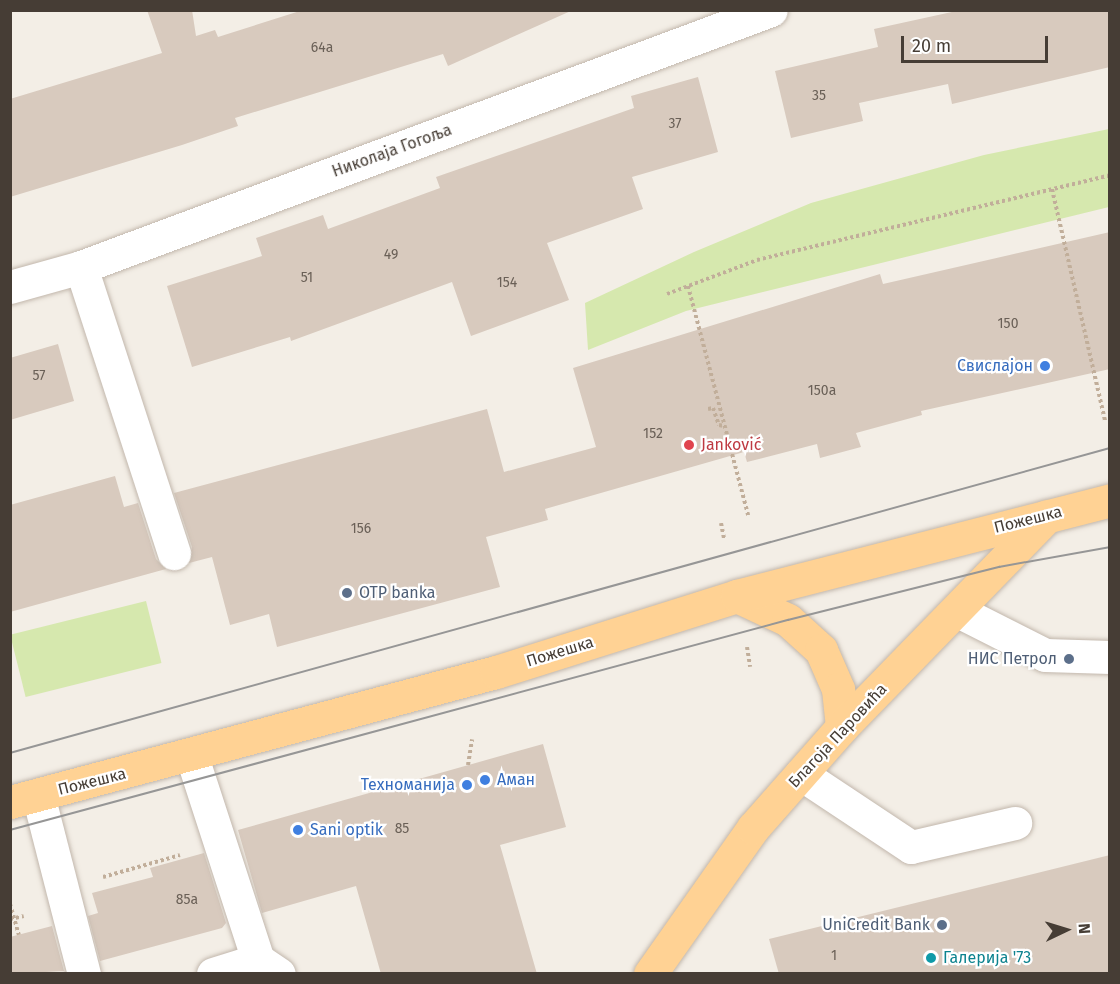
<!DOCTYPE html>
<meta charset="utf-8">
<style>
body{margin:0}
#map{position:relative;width:1120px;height:984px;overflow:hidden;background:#f3eee6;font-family:"Fira Sans",sans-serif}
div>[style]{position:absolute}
.green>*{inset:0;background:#d6e8ae;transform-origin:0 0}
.building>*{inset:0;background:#d8cabe}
.path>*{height:4px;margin-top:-2px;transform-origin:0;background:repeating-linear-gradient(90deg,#c1ae9a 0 3px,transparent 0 6px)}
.roads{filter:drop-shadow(0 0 2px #c2b7ac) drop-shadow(0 0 2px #c2b7ac)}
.minor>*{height:33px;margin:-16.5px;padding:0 16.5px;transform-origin:16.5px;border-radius:16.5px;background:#fff}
.major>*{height:33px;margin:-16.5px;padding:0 16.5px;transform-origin:16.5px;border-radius:16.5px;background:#ffd294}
.tram>*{height:1.5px;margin:-0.75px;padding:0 0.75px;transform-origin:0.75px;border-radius:0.75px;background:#969696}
.dots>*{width:16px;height:16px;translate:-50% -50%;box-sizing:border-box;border:3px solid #fff;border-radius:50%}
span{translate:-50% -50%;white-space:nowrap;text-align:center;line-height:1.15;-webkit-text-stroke:4.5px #fff;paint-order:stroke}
.number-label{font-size:14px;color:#6a6057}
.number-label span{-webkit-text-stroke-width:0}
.street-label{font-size:16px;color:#463d35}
.shop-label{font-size:16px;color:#366cbe}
.right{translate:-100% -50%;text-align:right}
.left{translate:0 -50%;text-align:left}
.health-label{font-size:16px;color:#be3a42}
.service-label{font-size:16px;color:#4e5e75}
.culture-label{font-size:16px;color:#0d838f}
.frame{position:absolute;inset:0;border:12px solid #463d35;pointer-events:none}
.north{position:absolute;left:1036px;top:900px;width:60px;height:60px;-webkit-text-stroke:4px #fff;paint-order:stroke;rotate:86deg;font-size:16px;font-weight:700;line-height:24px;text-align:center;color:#463d35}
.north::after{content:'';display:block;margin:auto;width:21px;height:27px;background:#463d35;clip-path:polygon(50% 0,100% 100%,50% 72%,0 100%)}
.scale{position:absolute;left:901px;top:36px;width:147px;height:27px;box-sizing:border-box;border:3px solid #463d35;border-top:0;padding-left:8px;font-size:18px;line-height:21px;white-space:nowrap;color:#463d35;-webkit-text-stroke:4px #fff;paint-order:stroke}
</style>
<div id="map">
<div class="green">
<div style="clip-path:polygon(1109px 129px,1109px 207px,686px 311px,588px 350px,585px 303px,694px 252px,811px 203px,984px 155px)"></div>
<div style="left:146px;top:601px;width:64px;height:140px;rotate:76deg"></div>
</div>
<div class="building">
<div style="clip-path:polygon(147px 10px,192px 10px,196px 36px,215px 30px,218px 37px,303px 10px,573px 10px,448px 66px,443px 54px,235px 118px,238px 126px,182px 145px,10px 197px,10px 99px,162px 53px)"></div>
<div style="clip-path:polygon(961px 10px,1110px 10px,1110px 67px,952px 104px,948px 84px,859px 103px,863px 121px,791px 138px,775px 71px,878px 47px,874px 29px)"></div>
<div style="clip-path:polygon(698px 77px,718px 152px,632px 177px,643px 209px,547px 243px,569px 300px,471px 336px,452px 282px,291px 341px,290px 337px,192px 367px,167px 286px,262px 256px,256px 238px,323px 215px,328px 229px,440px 188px,436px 177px,634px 108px,631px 96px)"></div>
<div style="clip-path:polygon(1110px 232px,1110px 369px,921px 411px,922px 415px,856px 433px,861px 447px,820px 458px,817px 444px,747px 462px,744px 452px,545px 509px,548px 520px,486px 537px,500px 587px,277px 647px,269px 614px,230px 625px,212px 557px,189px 563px,192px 547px,174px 493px,487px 409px,504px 472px,596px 447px,573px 368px,880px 274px,883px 284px)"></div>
<div style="clip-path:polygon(58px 344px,74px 401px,10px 420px,10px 358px)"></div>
<div style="clip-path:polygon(115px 476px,124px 507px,138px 503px,156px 559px,166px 569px,10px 612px,10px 505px)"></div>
<div style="clip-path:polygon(543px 744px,566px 827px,500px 845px,537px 974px,381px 974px,356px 886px,262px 913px,238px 830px)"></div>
<div style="clip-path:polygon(204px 853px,226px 923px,222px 928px,100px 961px,88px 916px,98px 913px,92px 893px,153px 877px,150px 868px)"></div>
<div style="clip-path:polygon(1110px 855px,1110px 974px,779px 974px,769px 939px)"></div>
<div style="clip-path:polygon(52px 926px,64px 971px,10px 974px,10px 937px)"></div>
</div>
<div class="path">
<div style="left:1052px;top:189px;width:238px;rotate:77.1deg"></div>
<div style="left:688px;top:286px;width:237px;rotate:75.3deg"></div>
<div style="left:667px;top:294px;width:96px;rotate:-20.7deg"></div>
<div style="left:757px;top:260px;width:363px;rotate:-13.5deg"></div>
<div style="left:708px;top:409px;width:5px;rotate:-11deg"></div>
<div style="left:713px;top:408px;width:18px;rotate:71deg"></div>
<div style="left:719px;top:425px;width:5px;rotate:11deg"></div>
<div style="left:721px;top:523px;width:16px;rotate:79deg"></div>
<div style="left:747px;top:647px;width:20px;rotate:81deg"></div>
<div style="left:468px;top:765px;width:26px;rotate:-81deg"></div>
<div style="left:103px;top:877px;width:80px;rotate:-15.9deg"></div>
<div style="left:10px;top:904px;width:32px;rotate:74deg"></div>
<div style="left:10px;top:919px;width:14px;rotate:-12deg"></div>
</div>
<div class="roads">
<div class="minor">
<div style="left:81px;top:267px;width:301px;rotate:72deg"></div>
<div style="left:10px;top:287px;width:74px;rotate:-15.7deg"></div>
<div style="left:81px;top:267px;width:736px;rotate:-20.43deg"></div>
<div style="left:958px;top:611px;width:97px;rotate:26.8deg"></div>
<div style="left:1045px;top:655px;width:65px;rotate:1.8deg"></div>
<div style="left:192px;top:757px;width:213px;rotate:72deg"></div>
<div style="left:801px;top:774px;width:132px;rotate:33.6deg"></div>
<div style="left:911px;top:847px;width:107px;rotate:-13deg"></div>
<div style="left:38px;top:795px;width:185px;rotate:75.6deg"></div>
<div style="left:213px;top:974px;width:47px;rotate:-17.3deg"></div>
<div style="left:258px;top:960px;width:25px;rotate:34deg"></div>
</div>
<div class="major">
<div style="left:737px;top:596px;width:56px;rotate:25.2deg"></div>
<div style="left:788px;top:620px;width:45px;rotate:42.3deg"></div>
<div style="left:821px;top:650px;width:43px;rotate:66.4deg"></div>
<div style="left:838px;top:689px;width:38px;rotate:84deg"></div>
<div style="left:10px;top:802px;width:503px;rotate:-14.98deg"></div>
<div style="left:496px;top:672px;width:253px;rotate:-17.5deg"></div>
<div style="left:737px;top:596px;width:385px;rotate:-14.4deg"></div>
<div style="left:650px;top:974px;width:179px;rotate:-54.8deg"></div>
<div style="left:753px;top:828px;width:135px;rotate:-48.6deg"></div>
<div style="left:842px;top:727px;width:294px;rotate:-45.8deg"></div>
</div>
</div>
<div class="tram">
<div style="left:10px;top:753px;width:1142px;rotate:-15.5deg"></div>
<div style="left:10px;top:830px;width:806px;rotate:-15.11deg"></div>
<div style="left:788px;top:620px;width:218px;rotate:-14.1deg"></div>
<div style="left:999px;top:567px;width:113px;rotate:-10.2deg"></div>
</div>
<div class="dots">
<div style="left:1045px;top:366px;background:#3f7fe0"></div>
<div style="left:689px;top:445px;background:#e0444e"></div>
<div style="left:347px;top:593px;background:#5c6f8a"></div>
<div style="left:1069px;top:659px;background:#5c6f8a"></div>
<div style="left:485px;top:780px;background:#3f7fe0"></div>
<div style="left:467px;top:785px;background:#3f7fe0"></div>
<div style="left:298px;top:830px;background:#3f7fe0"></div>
<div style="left:942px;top:925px;background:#5c6f8a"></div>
<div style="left:931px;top:958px;background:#0f9aa8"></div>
</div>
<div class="number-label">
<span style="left:322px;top:48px">64a</span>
<span style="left:819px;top:96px">35</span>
<span style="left:675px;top:124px">37</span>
<span style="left:391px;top:255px">49</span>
<span style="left:307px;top:278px">51</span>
<span style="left:507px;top:283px">154</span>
<span style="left:1008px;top:324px">150</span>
<span style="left:39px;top:376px">57</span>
<span style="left:822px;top:391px">150a</span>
<span style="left:653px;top:434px">152</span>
<span style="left:361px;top:529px">156</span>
<span style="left:402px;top:829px">85</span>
<span style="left:187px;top:900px">85a</span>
<span style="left:834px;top:956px">1</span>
</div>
<div class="street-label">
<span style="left:392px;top:151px;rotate:-20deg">Николаја Гогоља</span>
<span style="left:1028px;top:520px;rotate:-14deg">Пожешка</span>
<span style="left:560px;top:652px;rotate:-17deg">Пожешка</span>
<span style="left:838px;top:736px;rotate:-47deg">Благоја Паровића</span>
<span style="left:92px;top:782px;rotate:-14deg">Пожешка</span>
</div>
<div class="shop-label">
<span class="right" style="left:1033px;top:366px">Свислајон</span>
<span class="left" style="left:497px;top:780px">Аман</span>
<span class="right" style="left:455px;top:785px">Техноманија</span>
<span class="left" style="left:310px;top:830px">Sani optik</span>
</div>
<div class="health-label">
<span class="left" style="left:701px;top:445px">Janković</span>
</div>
<div class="service-label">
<span class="left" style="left:359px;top:593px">OTP banka</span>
<span class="right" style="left:1057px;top:659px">НИС Петрол</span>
<span class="right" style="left:930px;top:925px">UniCredit Bank</span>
</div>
<div class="culture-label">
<span class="left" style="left:943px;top:958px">Галерија '73</span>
</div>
<div class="frame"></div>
<div class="north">N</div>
<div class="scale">20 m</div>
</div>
